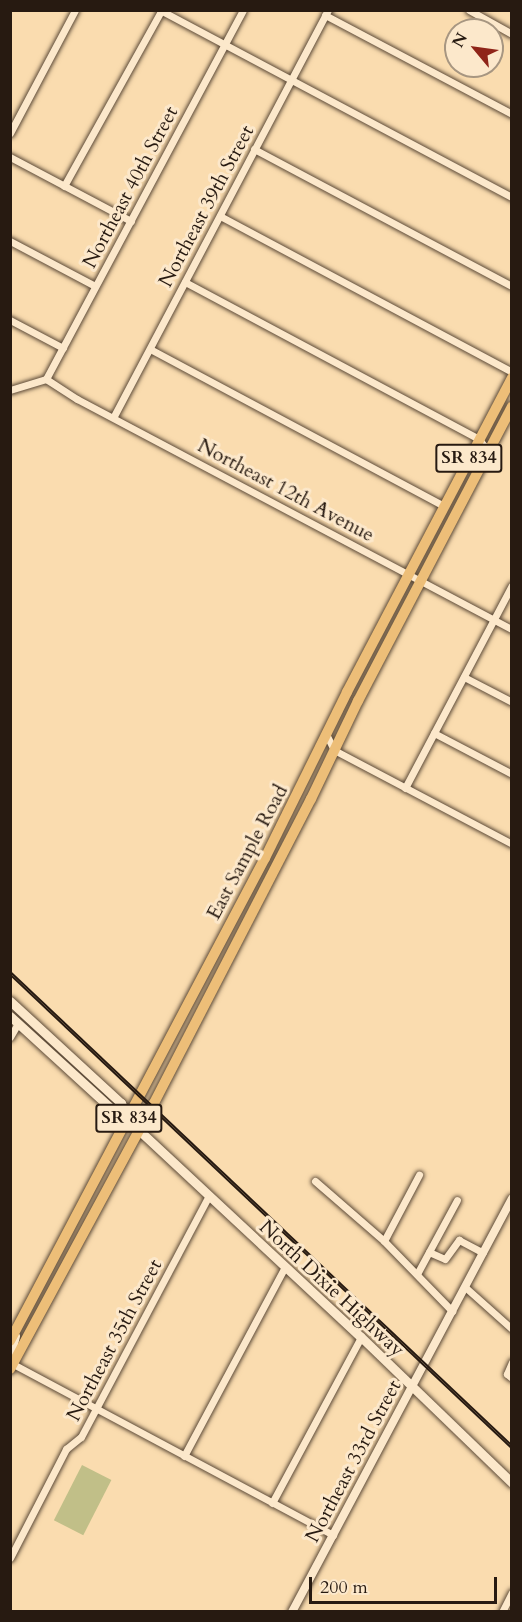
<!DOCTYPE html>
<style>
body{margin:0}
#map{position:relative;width:522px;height:1622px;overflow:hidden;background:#fadcaf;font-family:Cardo,serif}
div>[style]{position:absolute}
.green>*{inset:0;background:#c1bf88;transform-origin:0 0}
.roads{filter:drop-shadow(0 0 2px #5c4a38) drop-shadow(0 0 2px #5c4a38)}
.minor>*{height:7px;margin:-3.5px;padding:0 3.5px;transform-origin:3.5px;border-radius:3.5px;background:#fce8cb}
.tertiary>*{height:8px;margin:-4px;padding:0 4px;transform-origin:4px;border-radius:4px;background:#fce8cb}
.secondary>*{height:9px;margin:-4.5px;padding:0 4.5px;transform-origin:4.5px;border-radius:4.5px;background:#fce8cb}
.primary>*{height:10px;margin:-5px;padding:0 5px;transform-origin:5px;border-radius:5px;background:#edbe78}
.rail>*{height:4px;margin-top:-2px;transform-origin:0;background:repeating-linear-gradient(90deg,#fce8cb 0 4.5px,#271a11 0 9px);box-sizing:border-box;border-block:2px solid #271a11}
span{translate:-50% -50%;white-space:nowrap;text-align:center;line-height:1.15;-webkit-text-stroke:6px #fce8cb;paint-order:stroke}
.shield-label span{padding:2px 4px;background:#fce8cb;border:2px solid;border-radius:4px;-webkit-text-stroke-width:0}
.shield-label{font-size:18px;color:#271a11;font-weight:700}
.street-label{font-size:20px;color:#271a11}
.frame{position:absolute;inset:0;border:12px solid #271a11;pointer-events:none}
.north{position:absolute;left:444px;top:18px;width:60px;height:60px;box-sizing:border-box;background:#fce8cb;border:2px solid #a79681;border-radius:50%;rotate:299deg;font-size:16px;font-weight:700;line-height:24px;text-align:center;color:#271a11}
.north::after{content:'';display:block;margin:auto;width:21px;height:27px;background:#8f2418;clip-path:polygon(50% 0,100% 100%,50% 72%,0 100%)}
.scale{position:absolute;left:309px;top:1577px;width:188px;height:27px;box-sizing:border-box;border:3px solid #271a11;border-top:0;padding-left:8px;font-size:18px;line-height:21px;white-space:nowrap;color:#271a11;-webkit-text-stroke:4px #fce8cb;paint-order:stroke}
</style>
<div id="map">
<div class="green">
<div style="left:82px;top:1465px;width:33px;height:62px;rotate:27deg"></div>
</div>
<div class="roads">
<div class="minor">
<div style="left:160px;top:10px;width:399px;rotate:28deg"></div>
<div style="left:469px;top:10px;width:49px;rotate:29.2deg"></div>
<div style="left:325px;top:15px;width:212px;rotate:27.9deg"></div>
<div style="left:10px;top:133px;width:139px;rotate:-62.1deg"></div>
<div style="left:254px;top:149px;width:292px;rotate:28deg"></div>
<div style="left:10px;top:157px;width:137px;rotate:27.9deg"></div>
<div style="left:64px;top:186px;width:200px;rotate:-61deg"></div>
<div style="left:220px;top:216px;width:331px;rotate:28.1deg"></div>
<div style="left:10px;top:241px;width:96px;rotate:27.9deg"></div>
<div style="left:185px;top:282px;width:333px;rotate:28.1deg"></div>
<div style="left:479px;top:439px;width:9px;rotate:54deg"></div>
<div style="left:484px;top:446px;width:9px;rotate:84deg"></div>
<div style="left:10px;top:320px;width:60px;rotate:27.8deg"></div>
<div style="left:150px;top:349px;width:333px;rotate:28.1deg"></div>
<div style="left:46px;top:379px;width:37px;rotate:33deg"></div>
<div style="left:77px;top:399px;width:492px;rotate:27.9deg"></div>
<div style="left:46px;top:379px;width:418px;rotate:-61.9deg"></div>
<div style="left:10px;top:390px;width:38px;rotate:-17deg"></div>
<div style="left:114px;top:416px;width:459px;rotate:-62.2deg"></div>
<div style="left:464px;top:677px;width:54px;rotate:27.5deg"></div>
<div style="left:434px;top:733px;width:88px;rotate:27.7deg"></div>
<div style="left:326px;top:734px;width:18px;rotate:63deg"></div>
<div style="left:334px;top:750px;width:201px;rotate:27.8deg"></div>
<div style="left:405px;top:788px;width:229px;rotate:-62.2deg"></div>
<div style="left:10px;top:1037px;width:16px;rotate:-60deg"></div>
<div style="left:315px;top:1181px;width:91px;rotate:41deg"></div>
<div style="left:384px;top:1241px;width:98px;rotate:45.8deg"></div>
<div style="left:384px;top:1241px;width:75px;rotate:-62.1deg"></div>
<div style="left:429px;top:1252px;width:17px;rotate:24deg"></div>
<div style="left:445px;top:1259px;width:24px;rotate:-54deg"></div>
<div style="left:459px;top:1240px;width:27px;rotate:28deg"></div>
<div style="left:417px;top:1274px;width:84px;rotate:-61.6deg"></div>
<div style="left:465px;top:1287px;width:63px;rotate:41.8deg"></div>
<div style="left:16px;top:1336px;width:16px;rotate:104deg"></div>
<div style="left:12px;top:1352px;width:12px;rotate:85deg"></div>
<div style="left:13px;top:1364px;width:363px;rotate:28.1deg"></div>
<div style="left:512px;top:1362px;width:13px;rotate:113deg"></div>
<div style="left:507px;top:1374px;width:6px;rotate:39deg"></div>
<div style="left:184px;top:1456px;width:214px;rotate:-61.9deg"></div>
<div style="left:272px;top:1503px;width:188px;rotate:-61.8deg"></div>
<div style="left:10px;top:1558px;width:123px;rotate:-62.8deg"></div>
<div style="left:66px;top:1449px;width:19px;rotate:-39deg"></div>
<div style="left:81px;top:1437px;width:272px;rotate:-62.1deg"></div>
<div style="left:502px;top:1612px;width:22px;rotate:-63deg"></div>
</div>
<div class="tertiary">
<div style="left:292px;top:1612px;width:468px;rotate:-62deg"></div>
</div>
<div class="secondary">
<div style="left:10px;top:1001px;width:151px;rotate:42.6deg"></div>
<div style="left:121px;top:1103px;width:18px;rotate:68deg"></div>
<div style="left:10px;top:1016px;width:138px;rotate:42.4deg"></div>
<div style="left:112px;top:1109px;width:19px;rotate:35deg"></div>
<div style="left:128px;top:1120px;width:318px;rotate:43deg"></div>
<div style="left:361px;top:1337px;width:210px;rotate:44deg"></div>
</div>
<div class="primary">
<div style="left:10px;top:1341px;width:546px;rotate:-62.17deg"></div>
<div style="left:265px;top:858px;width:185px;rotate:-63.7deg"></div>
<div style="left:347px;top:692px;width:355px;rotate:-62.3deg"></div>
<div style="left:10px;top:1369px;width:302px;rotate:-61.6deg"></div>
<div style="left:154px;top:1103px;width:342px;rotate:-62.7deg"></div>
<div style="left:311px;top:799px;width:109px;rotate:-64.4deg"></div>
<div style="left:358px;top:701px;width:332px;rotate:-62.4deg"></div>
</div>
</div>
<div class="rail">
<div style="left:10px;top:973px;width:690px;rotate:43.36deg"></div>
</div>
<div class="shield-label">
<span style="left:469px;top:458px">SR 834</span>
<span style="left:129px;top:1118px">SR 834</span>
</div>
<div class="street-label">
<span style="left:130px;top:187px;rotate:-62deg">Northeast 40th Street</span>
<span style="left:206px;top:206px;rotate:-62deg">Northeast 39th Street</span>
<span style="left:286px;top:490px;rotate:28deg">Northeast 12th Avenue</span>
<span style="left:247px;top:852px;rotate:-62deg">East Sample Road</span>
<span style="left:332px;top:1288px;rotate:43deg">North Dixie Highway</span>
<span style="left:114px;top:1340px;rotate:-62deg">Northeast 35th Street</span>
<span style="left:353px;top:1461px;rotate:-62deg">Northeast 33rd Street</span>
</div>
<div class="frame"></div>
<div class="north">N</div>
<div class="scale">200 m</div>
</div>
